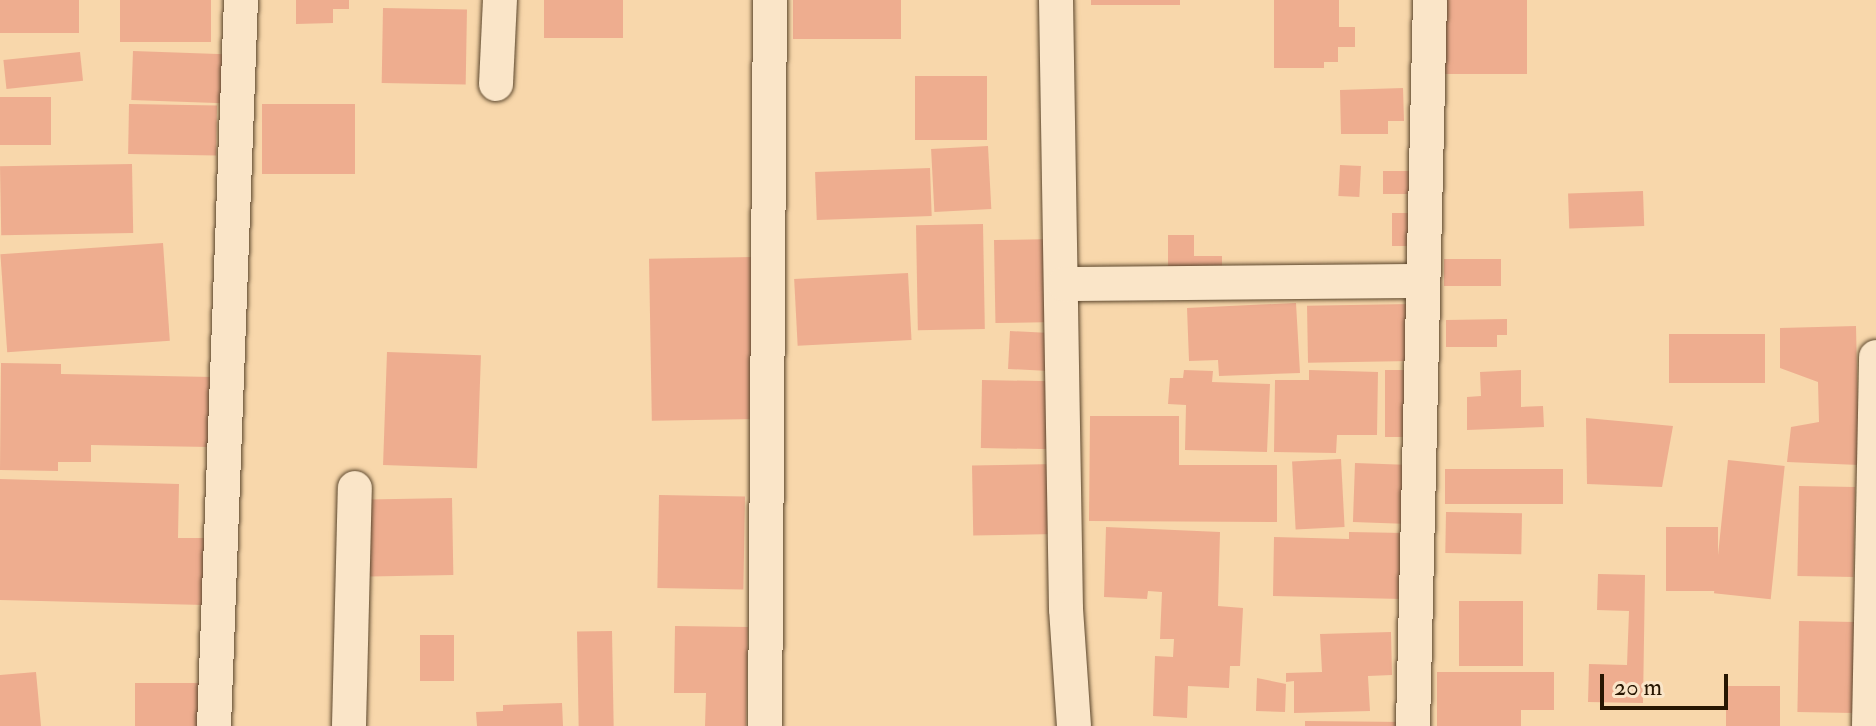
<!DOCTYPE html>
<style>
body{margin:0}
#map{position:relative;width:1876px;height:726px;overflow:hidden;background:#f8d7ab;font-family:"IM FELL Double Pica",serif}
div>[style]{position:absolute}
.building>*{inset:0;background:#eead8f;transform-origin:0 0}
.roads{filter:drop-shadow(0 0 2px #5b462c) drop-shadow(0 0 2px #5b462c)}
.street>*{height:34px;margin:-17px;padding:0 17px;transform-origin:17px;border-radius:17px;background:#fae5c8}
span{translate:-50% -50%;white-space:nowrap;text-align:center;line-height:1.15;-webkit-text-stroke:7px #fae5c8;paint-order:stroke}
.scale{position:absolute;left:1600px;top:674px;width:128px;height:36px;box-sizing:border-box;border:4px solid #271602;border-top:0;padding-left:10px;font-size:24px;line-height:28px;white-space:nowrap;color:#271602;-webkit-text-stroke:6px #fae5c8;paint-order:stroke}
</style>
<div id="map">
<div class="building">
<div style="left:0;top:0;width:79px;height:33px"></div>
<div style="left:120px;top:0;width:91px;height:42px"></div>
<div style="clip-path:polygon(296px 0,349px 0,349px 9px,333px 9px,333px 23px,296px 24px)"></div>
<div style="left:544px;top:0;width:79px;height:38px"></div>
<div style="left:793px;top:0;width:108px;height:39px"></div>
<div style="left:1091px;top:0;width:89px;height:5px"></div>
<div style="clip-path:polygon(1274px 0,1339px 0,1339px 27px,1355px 27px,1355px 47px,1338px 47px,1338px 62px,1324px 62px,1324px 68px,1274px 68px)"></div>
<div style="left:1437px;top:0;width:90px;height:74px"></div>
<div style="left:383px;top:8px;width:84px;height:75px;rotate:1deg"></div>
<div style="left:133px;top:51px;width:99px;height:49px;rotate:2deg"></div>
<div style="left:80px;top:52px;width:29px;height:77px;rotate:84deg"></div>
<div style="left:915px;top:76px;width:72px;height:64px"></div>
<div style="clip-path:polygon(1403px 88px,1404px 121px,1388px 121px,1388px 134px,1341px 134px,1340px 90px)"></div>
<div style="left:0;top:97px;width:51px;height:48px"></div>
<div style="left:129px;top:104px;width:88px;height:50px;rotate:1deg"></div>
<div style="left:262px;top:104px;width:93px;height:70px"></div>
<div style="left:988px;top:146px;width:63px;height:57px;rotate:87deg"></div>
<div style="left:132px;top:164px;width:69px;height:132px;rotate:89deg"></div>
<div style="left:1340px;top:165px;width:21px;height:31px;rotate:3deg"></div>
<div style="left:930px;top:168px;width:48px;height:115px;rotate:88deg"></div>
<div style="left:1383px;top:171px;width:32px;height:23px"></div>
<div style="left:1643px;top:191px;width:35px;height:75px;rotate:88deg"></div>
<div style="left:1392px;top:213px;width:24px;height:33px"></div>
<div style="left:983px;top:224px;width:105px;height:67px;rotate:89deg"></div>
<div style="clip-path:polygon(1168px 235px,1194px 235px,1194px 256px,1222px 256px,1222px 279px,1168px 280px)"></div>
<div style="left:1056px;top:239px;width:83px;height:62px;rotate:89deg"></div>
<div style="left:163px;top:243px;width:98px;height:163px;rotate:86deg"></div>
<div style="left:753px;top:257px;width:162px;height:104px;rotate:89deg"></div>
<div style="left:1444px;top:259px;width:57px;height:27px"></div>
<div style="left:908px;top:273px;width:67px;height:114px;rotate:87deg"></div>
<div style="clip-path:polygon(1296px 303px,1300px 373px,1219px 376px,1218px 360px,1189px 361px,1187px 308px)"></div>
<div style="left:1410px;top:304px;width:57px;height:103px;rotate:89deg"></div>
<div style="clip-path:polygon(1507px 319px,1507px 335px,1497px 335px,1497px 347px,1446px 347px,1446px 320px)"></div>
<div style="clip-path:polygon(1856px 326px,1859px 465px,1787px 462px,1791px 427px,1819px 422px,1818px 382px,1780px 368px,1780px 328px)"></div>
<div style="left:1010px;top:331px;width:45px;height:38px;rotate:3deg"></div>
<div style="left:1669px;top:334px;width:96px;height:49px"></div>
<div style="left:387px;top:352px;width:94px;height:113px;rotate:2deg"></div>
<div style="clip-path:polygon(1px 363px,61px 364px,61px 374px,212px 377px,210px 447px,91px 445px,91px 462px,58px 462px,58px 471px,0 470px)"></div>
<div style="clip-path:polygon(1184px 370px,1213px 371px,1212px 382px,1270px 384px,1267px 452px,1185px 450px,1186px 405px,1168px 404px,1170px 378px,1183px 378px)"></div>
<div style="clip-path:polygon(1309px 370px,1378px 372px,1377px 435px,1337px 435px,1336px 453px,1274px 452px,1275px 380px,1309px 380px)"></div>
<div style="left:1385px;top:370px;width:27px;height:67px"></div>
<div style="clip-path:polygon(1521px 370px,1521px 407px,1543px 406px,1544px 427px,1467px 430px,1467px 397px,1481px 396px,1480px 372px)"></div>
<div style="left:982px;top:380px;width:74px;height:68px;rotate:1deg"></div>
<div style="clip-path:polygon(1090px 416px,1179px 416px,1179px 465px,1277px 465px,1277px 522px,1089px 521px)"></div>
<div style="clip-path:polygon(1586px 418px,1673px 426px,1662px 487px,1587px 484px)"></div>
<div style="left:1341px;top:459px;width:68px;height:49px;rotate:87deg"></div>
<div style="left:1728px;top:460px;width:57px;height:134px;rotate:6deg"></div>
<div style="left:1355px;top:463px;width:56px;height:59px;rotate:2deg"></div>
<div style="left:1055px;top:464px;width:70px;height:83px;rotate:89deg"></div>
<div style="left:1445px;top:469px;width:118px;height:35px"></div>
<div style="clip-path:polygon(0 479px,179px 484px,178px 538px,206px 538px,204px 605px,0 600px)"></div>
<div style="left:1799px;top:486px;width:56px;height:90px;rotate:1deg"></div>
<div style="left:659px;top:495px;width:86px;height:93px;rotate:1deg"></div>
<div style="left:452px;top:498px;width:77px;height:84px;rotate:89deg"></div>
<div style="left:1446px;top:512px;width:76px;height:41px;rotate:1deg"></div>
<div style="clip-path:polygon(1106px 527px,1220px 532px,1218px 606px,1243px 608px,1240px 666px,1230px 666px,1229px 688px,1188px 686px,1187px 718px,1153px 716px,1155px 656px,1173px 657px,1174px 639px,1160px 639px,1162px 592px,1148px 591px,1147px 599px,1104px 597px)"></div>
<div style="left:1718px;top:527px;width:64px;height:52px;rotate:90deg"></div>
<div style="clip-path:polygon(1349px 532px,1404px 533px,1402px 599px,1273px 596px,1274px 537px,1349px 539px)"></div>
<div style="clip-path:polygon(1598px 574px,1645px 575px,1643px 703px,1588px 702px,1589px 664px,1627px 665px,1629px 611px,1597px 610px)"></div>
<div style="left:1459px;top:601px;width:64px;height:65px"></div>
<div style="left:1799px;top:621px;width:56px;height:91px;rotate:1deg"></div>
<div style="clip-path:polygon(675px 626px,748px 627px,746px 726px,705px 726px,706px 693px,674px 693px)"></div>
<div style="left:612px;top:631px;width:95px;height:35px;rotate:89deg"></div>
<div style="clip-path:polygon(1391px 632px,1392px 675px,1368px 676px,1370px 711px,1294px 713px,1294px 681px,1286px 682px,1286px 673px,1322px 672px,1320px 634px)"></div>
<div style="left:420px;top:635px;width:34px;height:46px"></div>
<div style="clip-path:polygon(36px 672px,41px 726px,0 726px,0 675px)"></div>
<div style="clip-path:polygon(1437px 672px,1554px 672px,1554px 710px,1521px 710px,1521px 726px,1437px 726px)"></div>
<div style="clip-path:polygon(1257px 678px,1286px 684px,1285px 712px,1256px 711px)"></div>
<div style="left:199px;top:683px;width:43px;height:64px;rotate:90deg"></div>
<div style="left:1726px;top:686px;width:54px;height:40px"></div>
<div style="clip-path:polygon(562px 703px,563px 726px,477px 726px,476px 712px,503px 711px,503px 705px)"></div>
<div style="clip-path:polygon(1305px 721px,1405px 722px,1405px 726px,1305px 726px)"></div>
</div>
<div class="roads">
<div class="street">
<div style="left:1056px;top:0;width:609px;rotate:89.06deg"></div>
<div style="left:1066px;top:609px;width:117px;rotate:86.1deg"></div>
<div style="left:496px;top:84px;width:84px;rotate:-87.3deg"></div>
<div style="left:1064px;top:284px;width:359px;rotate:-0.5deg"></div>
<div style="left:214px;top:726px;width:727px;rotate:-87.87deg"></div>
<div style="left:349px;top:726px;width:238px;rotate:-88.6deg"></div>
<div style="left:765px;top:726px;width:726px;rotate:-89.61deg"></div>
<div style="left:1413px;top:726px;width:726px;rotate:-88.66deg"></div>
<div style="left:1869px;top:726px;width:369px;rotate:-88.9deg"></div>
</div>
</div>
<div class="scale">20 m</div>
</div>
